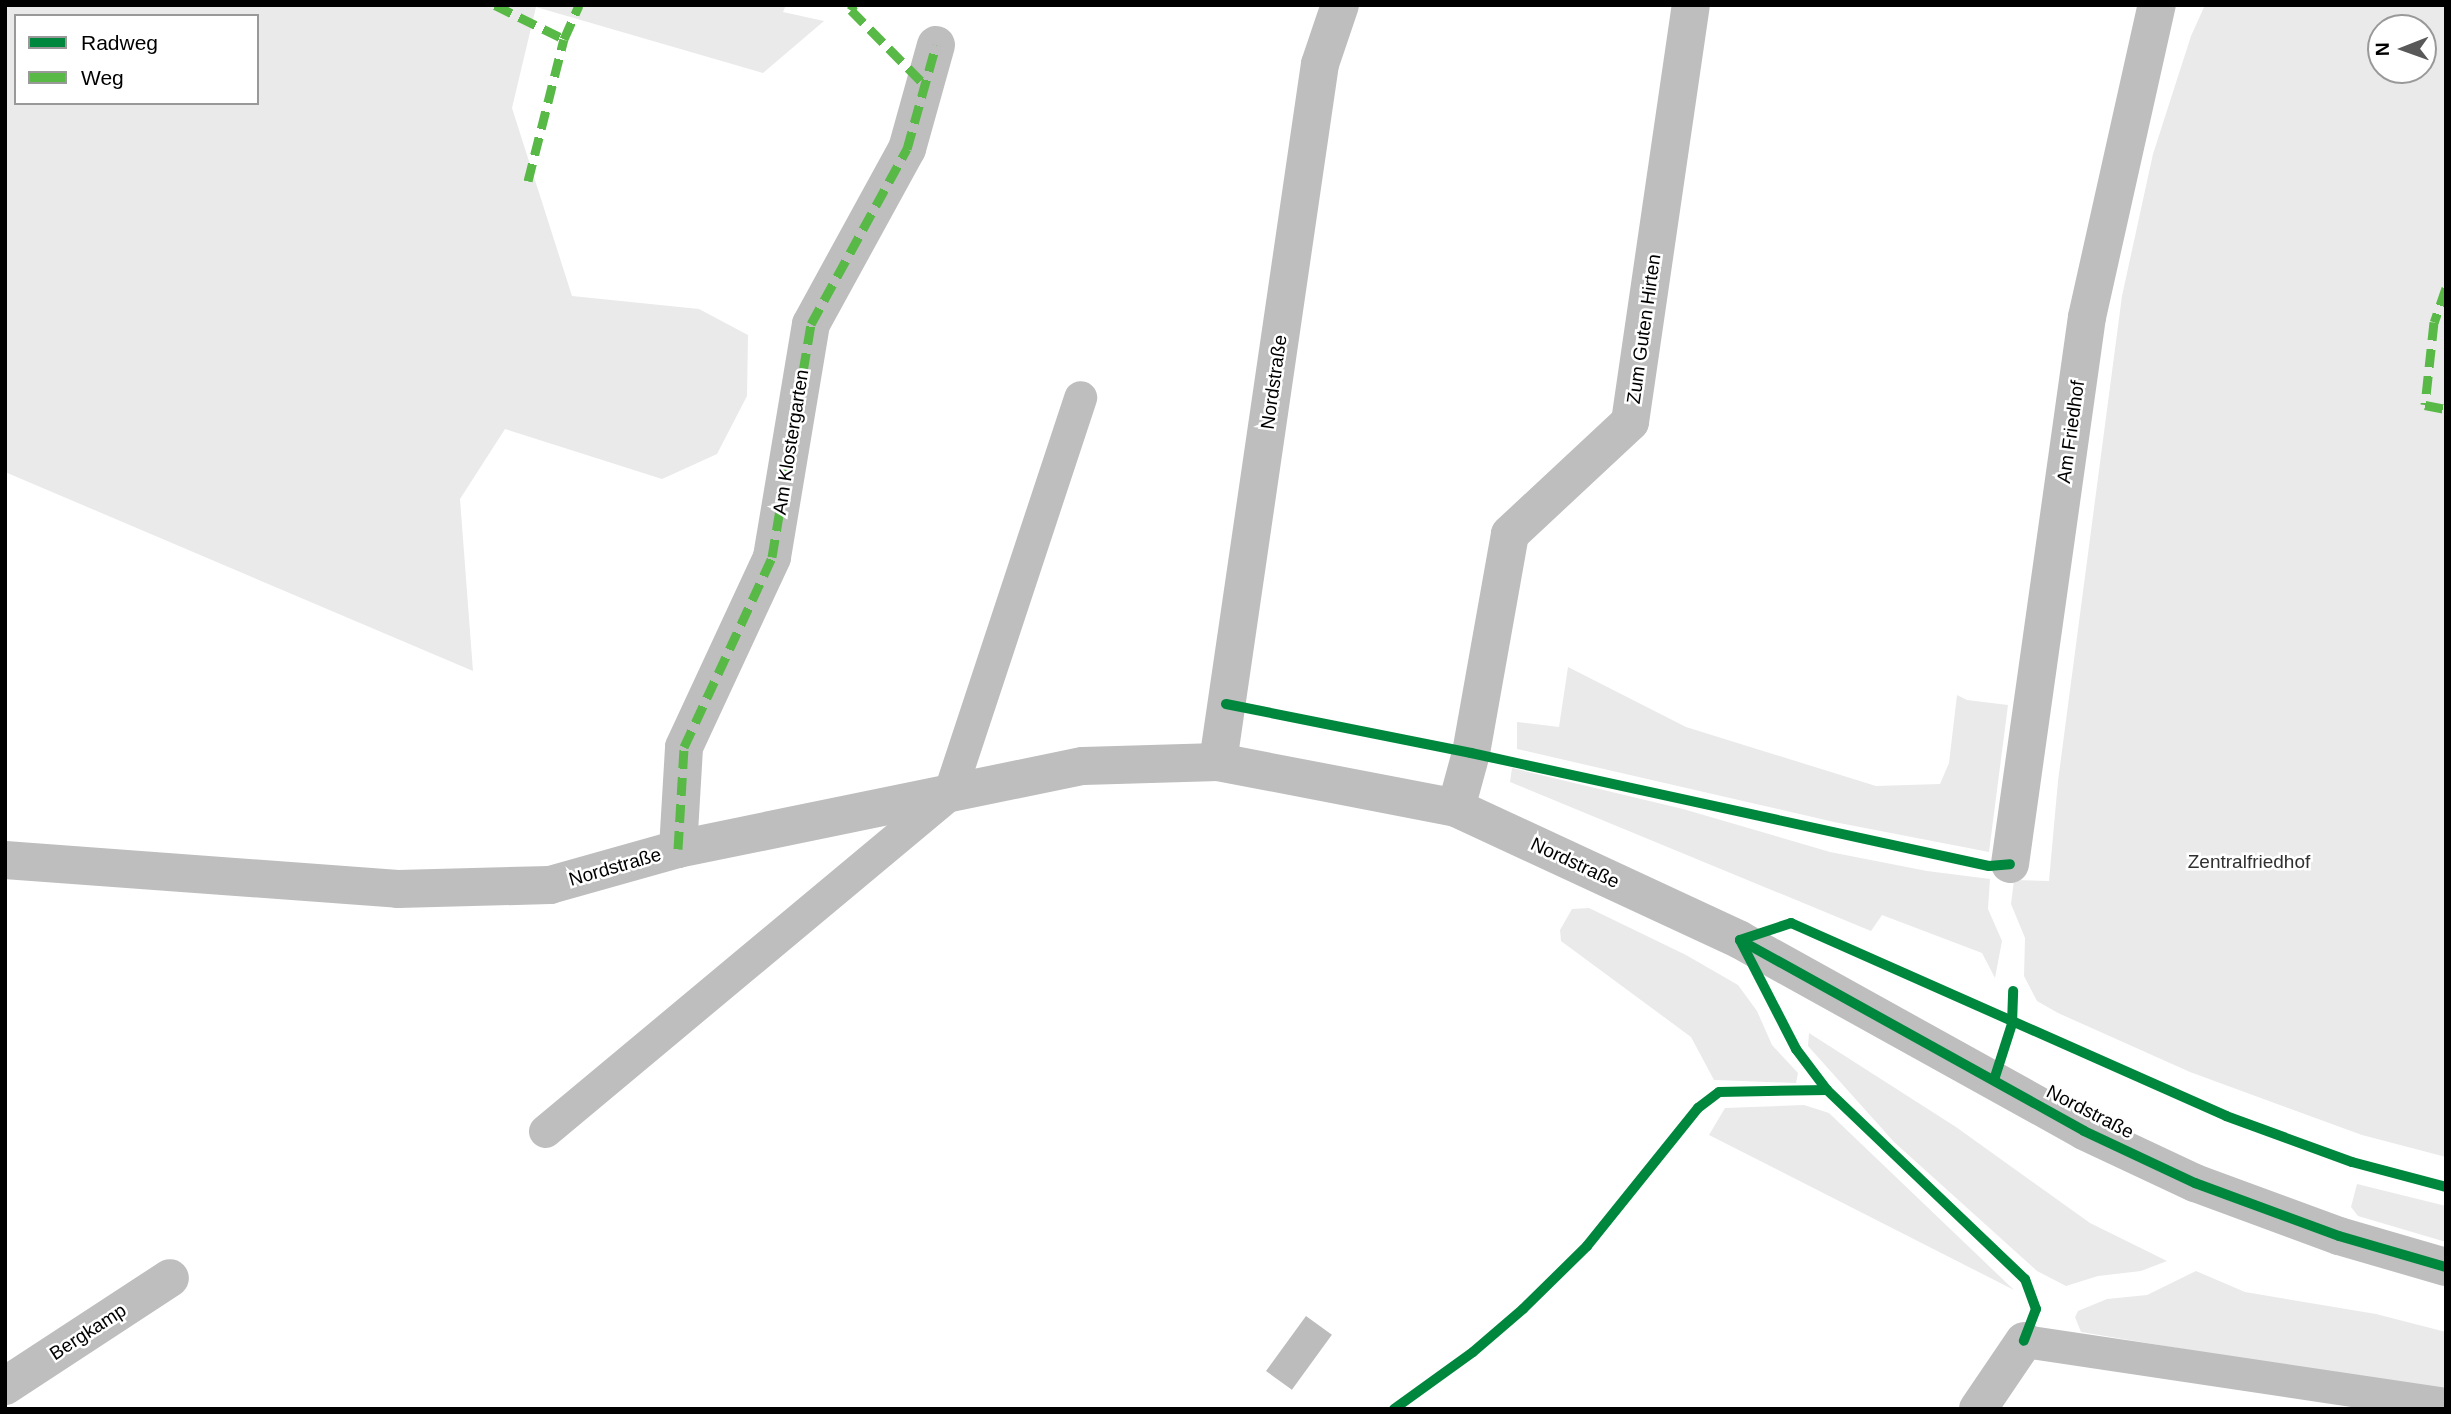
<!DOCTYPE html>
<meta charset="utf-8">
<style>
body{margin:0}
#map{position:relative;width:2451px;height:1414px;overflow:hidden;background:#fff;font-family:Arial,sans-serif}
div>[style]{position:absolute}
.green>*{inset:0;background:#eaeaea}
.water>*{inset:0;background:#bcbcbc;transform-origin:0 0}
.lane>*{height:33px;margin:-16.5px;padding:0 16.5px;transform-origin:16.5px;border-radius:16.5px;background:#bebebe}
.street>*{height:38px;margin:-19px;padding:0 19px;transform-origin:19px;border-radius:19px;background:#bebebe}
.quiet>*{height:9px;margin-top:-4.5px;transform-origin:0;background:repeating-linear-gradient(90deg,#58b947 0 18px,transparent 0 27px)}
.cycleway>*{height:10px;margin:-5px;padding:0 5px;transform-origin:5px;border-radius:5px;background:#00873e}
span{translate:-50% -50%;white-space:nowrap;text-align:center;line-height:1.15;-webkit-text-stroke:5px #fff;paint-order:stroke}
.street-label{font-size:19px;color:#000}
.park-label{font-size:19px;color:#303030}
.frame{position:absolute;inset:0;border:7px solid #000;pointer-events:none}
.legend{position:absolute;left:14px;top:14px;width:245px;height:91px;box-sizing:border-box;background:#fff;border:2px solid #999;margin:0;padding:9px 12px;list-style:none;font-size:21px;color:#000}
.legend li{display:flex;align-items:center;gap:14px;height:35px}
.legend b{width:35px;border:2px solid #999}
.north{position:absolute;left:2367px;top:14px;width:70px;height:70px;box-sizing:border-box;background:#fff;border:2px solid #999;border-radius:50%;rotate:269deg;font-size:19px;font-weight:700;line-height:28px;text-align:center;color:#000}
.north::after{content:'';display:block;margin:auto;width:24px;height:32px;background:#595959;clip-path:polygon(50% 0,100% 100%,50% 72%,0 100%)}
</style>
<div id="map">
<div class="green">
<div style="clip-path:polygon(evenodd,5px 5px,786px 5px,783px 12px,824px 21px,763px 73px,536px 7px,512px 108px,572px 296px,699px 309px,748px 335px,747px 396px,717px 454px,662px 479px,505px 429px,460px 499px,473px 671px,5px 472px,5px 5px,16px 16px,257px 16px,257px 103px,16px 103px,16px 16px)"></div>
<div style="clip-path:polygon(evenodd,2205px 5px,2446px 5px,2446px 1157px,2362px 1135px,2190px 1072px,2058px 1013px,2037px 1001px,2024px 976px,2025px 938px,2011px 904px,2014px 880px,2049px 881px,2058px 781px,2122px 296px,2153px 154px,2191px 36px,2205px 5px,2381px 28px,2423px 28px,2423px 70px,2381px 70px,2381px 28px)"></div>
<div style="clip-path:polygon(1568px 667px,1686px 727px,1876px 786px,1940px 784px,1949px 763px,1957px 695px,1967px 700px,2008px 705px,1989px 852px,1834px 822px,1517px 749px,1517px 722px,1559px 727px)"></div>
<div style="clip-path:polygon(1512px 768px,1683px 809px,1830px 852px,1927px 871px,1990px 879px,1988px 909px,2002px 941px,1995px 978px,1982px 953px,1882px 915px,1871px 931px,1510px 782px)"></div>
<div style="clip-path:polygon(1589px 908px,1686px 955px,1738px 985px,1757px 1011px,1772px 1045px,1798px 1073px,1796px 1083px,1714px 1080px,1691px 1037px,1561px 941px,1560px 930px,1572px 909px)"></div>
<div style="clip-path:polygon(1809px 1033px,1956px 1127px,2090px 1223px,2167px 1261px,2141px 1271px,2098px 1276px,2066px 1286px,2037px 1271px,1894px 1142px,1808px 1046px)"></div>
<div style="clip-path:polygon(1804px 1105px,1829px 1113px,2014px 1290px,1709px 1135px,1725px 1108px)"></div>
<div style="clip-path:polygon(2357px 1184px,2446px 1206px,2446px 1242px,2358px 1216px,2351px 1207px)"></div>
<div style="clip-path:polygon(2196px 1271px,2245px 1292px,2376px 1314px,2446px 1332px,2446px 1393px,2081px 1332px,2075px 1317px,2078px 1311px,2107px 1299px,2147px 1295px)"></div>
</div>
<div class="water">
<div style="left:1306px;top:1316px;width:32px;height:68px;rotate:36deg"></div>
</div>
<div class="lane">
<div style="left:545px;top:1131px;width:526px;rotate:-39.83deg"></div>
<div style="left:949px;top:794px;width:418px;rotate:-71.7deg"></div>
<div style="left:2024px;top:1341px;width:427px;rotate:8.5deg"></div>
</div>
<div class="street">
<div style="left:1218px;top:762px;width:705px;rotate:-81.69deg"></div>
<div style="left:1320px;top:64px;width:62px;rotate:-71.3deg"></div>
<div style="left:1456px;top:808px;width:57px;rotate:-74.7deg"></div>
<div style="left:1471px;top:753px;width:222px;rotate:-79.9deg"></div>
<div style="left:1510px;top:534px;width:164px;rotate:-43deg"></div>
<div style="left:1630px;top:422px;width:421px;rotate:-81.7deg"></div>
<div style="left:678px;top:849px;width:102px;rotate:-86.6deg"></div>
<div style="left:684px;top:747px;width:209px;rotate:-65.1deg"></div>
<div style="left:772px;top:557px;width:236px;rotate:-80.5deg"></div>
<div style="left:811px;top:324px;width:200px;rotate:-61.3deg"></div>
<div style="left:907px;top:149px;width:108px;rotate:-74.4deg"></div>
<div style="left:5px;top:860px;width:394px;rotate:4.2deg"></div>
<div style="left:398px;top:889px;width:152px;rotate:-1.5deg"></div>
<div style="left:550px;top:885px;width:133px;rotate:-15.7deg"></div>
<div style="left:678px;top:849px;width:413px;rotate:-11.6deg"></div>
<div style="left:1083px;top:766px;width:135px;rotate:-1.7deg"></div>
<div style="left:1218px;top:762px;width:242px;rotate:10.9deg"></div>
<div style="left:1456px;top:808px;width:313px;rotate:24.9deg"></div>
<div style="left:1740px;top:940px;width:393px;rotate:29deg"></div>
<div style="left:2084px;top:1131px;width:123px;rotate:25.1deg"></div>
<div style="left:2195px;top:1183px;width:153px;rotate:20.2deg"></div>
<div style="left:2339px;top:1236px;width:111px;rotate:16.2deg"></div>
<div style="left:2010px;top:864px;width:552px;rotate:-81.99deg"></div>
<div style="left:2087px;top:317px;width:320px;rotate:-77.4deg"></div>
<div style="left:5px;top:1386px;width:197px;rotate:-33.2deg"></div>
<div style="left:1978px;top:1409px;width:82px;rotate:-55.9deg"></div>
</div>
<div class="quiet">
<div style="left:495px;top:5px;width:77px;rotate:26.2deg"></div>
<div style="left:854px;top:5px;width:6px;rotate:121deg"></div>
<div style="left:851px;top:10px;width:105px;rotate:45.4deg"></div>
<div style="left:528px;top:181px;width:146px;rotate:-75.8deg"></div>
<div style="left:564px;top:39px;width:37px;rotate:-66deg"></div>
<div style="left:2446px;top:288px;width:36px;rotate:109deg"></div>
<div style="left:2434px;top:322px;width:83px;rotate:96.2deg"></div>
<div style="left:2425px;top:405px;width:21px;rotate:11deg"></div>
<div style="left:678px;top:849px;width:102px;rotate:-86.6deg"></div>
<div style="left:684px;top:747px;width:209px;rotate:-65.1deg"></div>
<div style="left:772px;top:557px;width:236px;rotate:-80.5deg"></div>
<div style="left:811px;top:324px;width:200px;rotate:-61.3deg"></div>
<div style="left:907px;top:149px;width:108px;rotate:-74.4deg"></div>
</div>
<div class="cycleway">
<div style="left:1226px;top:704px;width:250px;rotate:11.3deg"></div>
<div style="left:1471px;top:753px;width:530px;rotate:12.31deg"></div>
<div style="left:1989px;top:866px;width:21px;rotate:-5deg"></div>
<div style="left:1740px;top:940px;width:393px;rotate:29deg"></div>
<div style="left:2084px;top:1131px;width:123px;rotate:25.1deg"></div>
<div style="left:2195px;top:1183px;width:153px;rotate:20.2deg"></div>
<div style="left:2339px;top:1236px;width:111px;rotate:16.2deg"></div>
<div style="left:1740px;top:940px;width:54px;rotate:-18.4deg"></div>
<div style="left:1791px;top:923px;width:476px;rotate:23.9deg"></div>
<div style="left:2226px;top:1116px;width:134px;rotate:20.1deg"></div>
<div style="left:2352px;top:1162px;width:97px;rotate:14.9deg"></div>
<div style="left:1740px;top:940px;width:123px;rotate:62.8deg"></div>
<div style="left:1796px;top:1049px;width:51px;rotate:52.9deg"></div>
<div style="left:1827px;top:1090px;width:274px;rotate:43.7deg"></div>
<div style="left:2025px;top:1279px;width:32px;rotate:70deg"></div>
<div style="left:2036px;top:1309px;width:34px;rotate:111deg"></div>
<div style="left:1994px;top:1080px;width:59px;rotate:-72.2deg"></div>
<div style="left:2012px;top:1024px;width:33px;rotate:-88deg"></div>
<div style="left:1394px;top:1409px;width:97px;rotate:-35.8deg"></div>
<div style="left:1473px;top:1352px;width:66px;rotate:-40.7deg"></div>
<div style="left:1523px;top:1309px;width:90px;rotate:-44.5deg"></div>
<div style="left:1587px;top:1246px;width:177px;rotate:-51.2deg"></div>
<div style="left:1698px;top:1108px;width:26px;rotate:-37deg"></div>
<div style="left:1719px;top:1092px;width:108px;rotate:-1.1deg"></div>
</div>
<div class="street-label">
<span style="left:1644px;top:329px;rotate:-82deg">Zum Guten Hirten</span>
<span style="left:1274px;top:382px;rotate:-82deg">Nordstraße</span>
<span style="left:2071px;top:432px;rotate:-82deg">Am Friedhof</span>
<span style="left:791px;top:442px;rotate:-81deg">Am Klostergarten</span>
<span style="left:1575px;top:863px;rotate:25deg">Nordstraße</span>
<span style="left:615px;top:867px;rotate:-16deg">Nordstraße</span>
<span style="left:2090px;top:1112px;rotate:27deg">Nordstraße</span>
<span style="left:88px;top:1332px;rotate:-33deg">Bergkamp</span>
</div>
<div class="park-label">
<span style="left:2249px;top:862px">Zentralfriedhof</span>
</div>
<div class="frame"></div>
<ul class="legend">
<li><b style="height:9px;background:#00873e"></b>Radweg</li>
<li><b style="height:9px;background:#58b947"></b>Weg</li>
</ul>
<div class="north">N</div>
</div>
